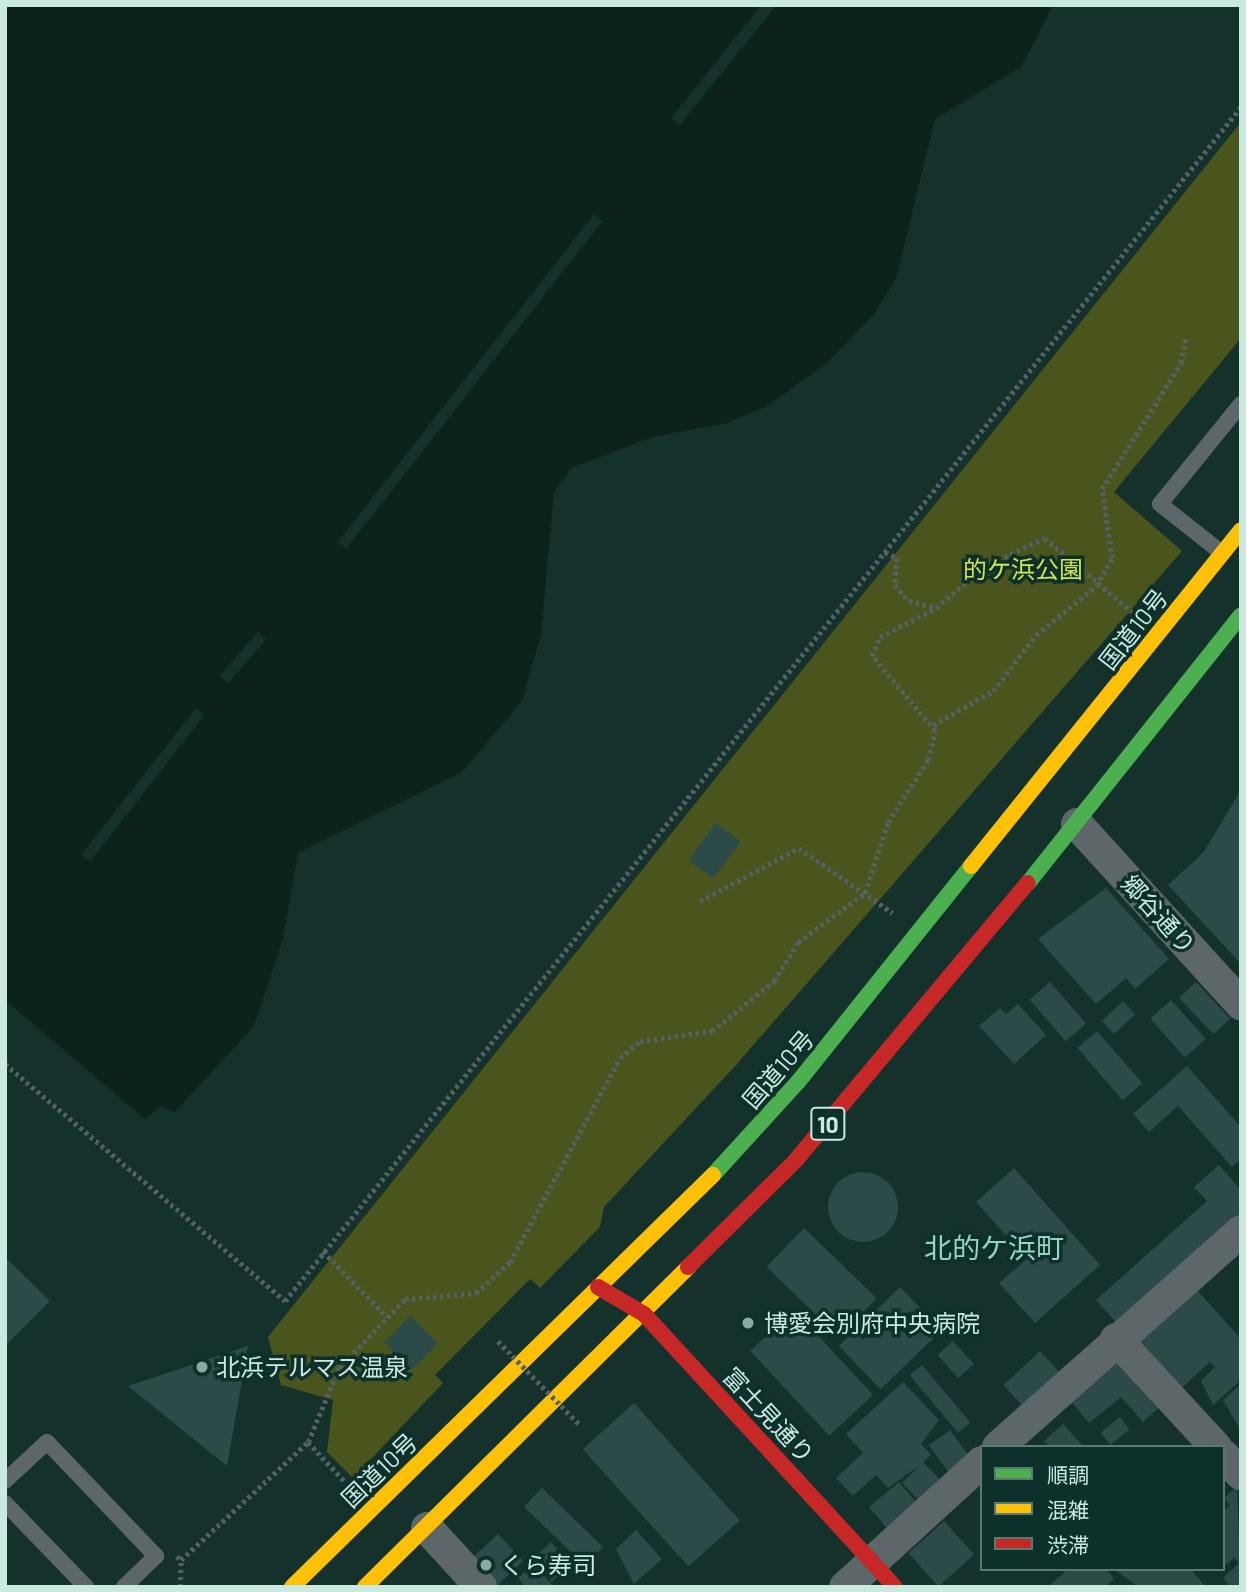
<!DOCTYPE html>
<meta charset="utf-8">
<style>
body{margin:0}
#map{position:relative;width:1246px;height:1592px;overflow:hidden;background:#14312c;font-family:Barlow,"Noto Sans JP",sans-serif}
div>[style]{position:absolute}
.green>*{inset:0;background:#49551c}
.water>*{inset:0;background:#0c221d}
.pier>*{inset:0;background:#14312c;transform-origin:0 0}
.building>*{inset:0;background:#2c4a47;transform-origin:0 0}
.round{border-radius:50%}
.path>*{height:4.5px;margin-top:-2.25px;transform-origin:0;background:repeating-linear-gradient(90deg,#546162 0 3.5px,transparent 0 7px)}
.lane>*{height:16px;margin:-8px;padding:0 8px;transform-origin:8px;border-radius:8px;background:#5d676a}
.street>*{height:32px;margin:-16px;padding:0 16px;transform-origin:16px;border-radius:16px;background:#5d676a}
.fast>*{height:16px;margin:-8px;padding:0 8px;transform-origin:8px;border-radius:8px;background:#4caf50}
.slow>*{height:16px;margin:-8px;padding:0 8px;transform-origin:8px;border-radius:8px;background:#ffc107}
.jam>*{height:16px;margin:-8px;padding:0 8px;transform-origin:8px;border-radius:8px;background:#c62828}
.path-bridge>*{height:4.5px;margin-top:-2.25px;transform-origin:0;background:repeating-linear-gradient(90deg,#546162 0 3.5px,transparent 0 7px)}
.dots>*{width:19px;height:19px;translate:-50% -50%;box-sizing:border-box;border:4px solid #0e302a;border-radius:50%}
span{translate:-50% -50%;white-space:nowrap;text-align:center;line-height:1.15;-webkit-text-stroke:7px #0e302a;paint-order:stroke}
.shield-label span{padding:2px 5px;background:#0e302a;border:2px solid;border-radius:5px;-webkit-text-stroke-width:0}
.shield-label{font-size:23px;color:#caeae1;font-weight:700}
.park-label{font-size:24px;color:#cde550}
.street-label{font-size:24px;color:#caeae1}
.poi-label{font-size:24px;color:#caeae1}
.left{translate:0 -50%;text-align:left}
.quarter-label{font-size:28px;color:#94d4c5}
.frame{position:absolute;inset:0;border:7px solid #caeae1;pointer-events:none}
.legend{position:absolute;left:980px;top:1445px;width:245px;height:126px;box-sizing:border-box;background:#0e302a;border:2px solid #597a73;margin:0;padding:9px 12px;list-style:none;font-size:21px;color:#caeae1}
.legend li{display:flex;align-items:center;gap:14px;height:35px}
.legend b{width:35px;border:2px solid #597a73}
</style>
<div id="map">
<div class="green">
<div style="clip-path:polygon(1241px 122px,1241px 338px,1114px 492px,1182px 551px,737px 1064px,604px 1207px,600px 1227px,540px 1288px,530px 1279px,435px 1375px,443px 1383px,353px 1478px,327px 1452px,333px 1400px,281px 1385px,268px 1337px)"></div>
</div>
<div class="water">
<div style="clip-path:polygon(5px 5px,1053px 5px,1021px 67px,935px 119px,896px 279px,874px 314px,828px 362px,767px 406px,727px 423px,653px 437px,571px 468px,554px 492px,541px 635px,522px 701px,462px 772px,298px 853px,283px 939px,254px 1026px,175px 1112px,160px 1106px,145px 1119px,5px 1000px)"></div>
</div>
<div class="pier">
<div style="clip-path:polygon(761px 5px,777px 5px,680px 125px,671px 118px)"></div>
<div style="left:594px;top:214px;width:11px;height:416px;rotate:38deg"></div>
<div style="left:258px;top:632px;width:11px;height:58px;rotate:41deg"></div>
<div style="left:196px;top:708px;width:11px;height:186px;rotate:38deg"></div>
</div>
<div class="building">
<div style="clip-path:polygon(1241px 790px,1241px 964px,1168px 885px,1203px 853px)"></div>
<div style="left:716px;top:823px;width:31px;height:46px;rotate:37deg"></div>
<div style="clip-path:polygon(1106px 888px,1169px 959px,1135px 989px,1126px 978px,1096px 1004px,1038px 939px)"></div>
<div style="left:1050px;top:982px;width:55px;height:27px;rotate:49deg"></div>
<div style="left:1196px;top:982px;width:50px;height:23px;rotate:47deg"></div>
<div style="left:1171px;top:1000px;width:52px;height:28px;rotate:48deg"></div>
<div style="left:1123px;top:1001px;width:18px;height:29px;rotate:47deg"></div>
<div style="clip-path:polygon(1018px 1004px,1046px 1035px,1014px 1064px,979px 1026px,1000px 1008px,1006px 1014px)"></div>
<div style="left:1097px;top:1031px;width:69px;height:26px;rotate:49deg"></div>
<div style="clip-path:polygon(1187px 1066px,1241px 1127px,1241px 1159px,1232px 1167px,1178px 1106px,1149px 1132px,1133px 1114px)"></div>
<div style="clip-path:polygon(1219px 1165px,1241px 1190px,1241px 1219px,1120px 1327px,1096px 1300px,1207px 1201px,1194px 1187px)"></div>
<div style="clip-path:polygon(1014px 1168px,1100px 1265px,1035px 1323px,999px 1283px,1027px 1259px,976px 1202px)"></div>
<div class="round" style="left:828px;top:1172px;width:70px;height:70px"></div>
<div style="left:804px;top:1228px;width:101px;height:54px;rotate:44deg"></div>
<div style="clip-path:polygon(5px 1257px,50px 1301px,5px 1346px)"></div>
<div style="left:900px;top:1287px;width:60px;height:85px;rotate:46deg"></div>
<div style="clip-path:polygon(1196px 1289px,1241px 1339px,1241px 1380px,1213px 1405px,1201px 1381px,1215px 1367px,1210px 1362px,1178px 1391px,1135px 1342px)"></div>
<div style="left:794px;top:1310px;width:116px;height:60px;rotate:47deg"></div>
<div style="left:410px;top:1316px;width:39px;height:37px;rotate:44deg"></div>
<div style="left:953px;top:1341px;width:31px;height:21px;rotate:48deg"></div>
<div style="clip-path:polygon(248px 1346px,227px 1466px,128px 1386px)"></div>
<div style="left:1040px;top:1351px;width:37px;height:50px;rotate:47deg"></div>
<div style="clip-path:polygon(1119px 1351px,1165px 1402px,1143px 1422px,1121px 1397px,1089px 1423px,1066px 1395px)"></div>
<div style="left:922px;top:1365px;width:75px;height:16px;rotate:50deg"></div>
<div style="clip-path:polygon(903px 1382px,939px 1420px,921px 1444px,931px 1455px,923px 1462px,948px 1488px,926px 1508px,902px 1483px,920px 1465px,888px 1488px,876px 1475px,853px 1496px,836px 1478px,863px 1453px,846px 1434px)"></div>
<div style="clip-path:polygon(1241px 1384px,1241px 1431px,1223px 1400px)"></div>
<div style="left:634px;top:1403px;width:158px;height:69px;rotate:48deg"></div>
<div style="left:1120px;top:1417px;width:16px;height:25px;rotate:52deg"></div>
<div style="clip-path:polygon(1063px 1424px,1084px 1447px,1050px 1447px,1044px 1441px)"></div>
<div style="left:950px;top:1430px;width:42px;height:26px;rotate:54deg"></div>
<div style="left:899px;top:1482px;width:38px;height:39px;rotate:50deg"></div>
<div style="clip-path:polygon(1237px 1486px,1241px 1587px,1231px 1587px,1223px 1578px,1239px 1563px,1234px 1558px,1223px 1567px,1223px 1512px,1230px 1505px,1224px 1498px)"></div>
<div style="left:542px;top:1488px;width:85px;height:26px;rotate:44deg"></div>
<div style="left:944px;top:1521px;width:45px;height:48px;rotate:48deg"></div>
<div style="clip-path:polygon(636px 1530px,662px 1559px,634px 1584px,616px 1549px)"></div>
<div style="left:498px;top:1534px;width:37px;height:39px;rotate:47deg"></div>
<div style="left:551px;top:1542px;width:30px;height:26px;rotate:48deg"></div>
<div style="clip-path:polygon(533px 1564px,554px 1587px,525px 1587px,518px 1578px)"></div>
<div style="clip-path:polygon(1068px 1569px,1106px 1569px,1114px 1579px,1105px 1587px,1048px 1587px)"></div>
<div style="clip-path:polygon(1114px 1569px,1190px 1569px,1206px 1587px,1138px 1587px)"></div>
</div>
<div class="path">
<div style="left:885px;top:552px;width:13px;rotate:27deg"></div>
<div style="left:897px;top:558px;width:27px;rotate:94deg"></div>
<div style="left:895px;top:585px;width:21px;rotate:49deg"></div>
<div style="left:909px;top:601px;width:27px;rotate:13deg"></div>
<div style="left:933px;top:725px;width:69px;rotate:-29.5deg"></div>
<div style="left:993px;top:691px;width:71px;rotate:-52.5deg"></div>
<div style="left:1036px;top:635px;width:77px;rotate:-39.2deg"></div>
<div style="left:1096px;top:586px;width:32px;rotate:-60deg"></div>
<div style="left:1112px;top:558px;width:70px;rotate:-98.2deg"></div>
<div style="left:1102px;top:489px;width:149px;rotate:-57.9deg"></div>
<div style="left:1181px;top:363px;width:27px;rotate:-80deg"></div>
<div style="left:700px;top:901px;width:112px;rotate:-28.2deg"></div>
<div style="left:799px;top:848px;width:114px;rotate:34.7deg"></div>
<div style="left:5px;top:1064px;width:367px;rotate:40.2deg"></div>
<div style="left:285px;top:1301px;width:1530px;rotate:-51.32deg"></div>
<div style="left:323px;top:1251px;width:92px;rotate:45.9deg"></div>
<div style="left:308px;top:1442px;width:60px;rotate:47deg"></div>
<div style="left:177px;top:1556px;width:6px;rotate:45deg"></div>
<div style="left:181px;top:1560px;width:173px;rotate:-42.9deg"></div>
<div style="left:308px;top:1442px;width:80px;rotate:-67.3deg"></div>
<div style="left:339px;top:1368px;width:95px;rotate:-46.3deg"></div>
<div style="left:405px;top:1299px;width:71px;rotate:-4.8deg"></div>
<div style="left:476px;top:1293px;width:46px;rotate:-42.4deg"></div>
<div style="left:510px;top:1262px;width:232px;rotate:-61.7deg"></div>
<div style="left:620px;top:1058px;width:26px;rotate:-40deg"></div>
<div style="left:640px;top:1041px;width:73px;rotate:-7.9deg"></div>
<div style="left:712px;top:1031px;width:80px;rotate:-38.9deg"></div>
<div style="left:774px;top:981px;width:46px;rotate:-58.4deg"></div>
<div style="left:798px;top:942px;width:83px;rotate:-36.2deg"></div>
<div style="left:865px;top:893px;width:75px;rotate:-72.1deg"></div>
<div style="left:888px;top:822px;width:74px;rotate:-57.2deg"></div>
<div style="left:928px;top:760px;width:30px;rotate:-76deg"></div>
<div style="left:935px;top:731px;width:98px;rotate:-130deg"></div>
<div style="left:872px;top:656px;width:21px;rotate:-67deg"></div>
<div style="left:880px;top:637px;width:63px;rotate:-27.4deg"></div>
<div style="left:936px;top:608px;width:65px;rotate:-40.6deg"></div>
<div style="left:985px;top:566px;width:66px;rotate:-25deg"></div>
<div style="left:1045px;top:538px;width:114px;rotate:40.4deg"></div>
<div style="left:180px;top:1587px;width:27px;rotate:-88deg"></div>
</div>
<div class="lane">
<div style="left:1222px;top:553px;width:79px;rotate:-141.7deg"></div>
<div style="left:1160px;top:504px;width:129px;rotate:-51deg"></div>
<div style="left:5px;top:1481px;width:57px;rotate:-42.9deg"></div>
<div style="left:47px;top:1442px;width:158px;rotate:46.3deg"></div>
<div style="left:156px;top:1556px;width:45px;rotate:135.9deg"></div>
<div style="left:5px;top:1503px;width:117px;rotate:46deg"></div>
</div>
<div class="street">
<div style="left:1077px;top:824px;width:244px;rotate:47.7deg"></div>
<div style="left:1116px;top:1339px;width:147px;rotate:47.2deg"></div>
<div style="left:998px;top:1447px;width:325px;rotate:-41.6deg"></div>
<div style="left:1223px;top:1455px;width:26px;rotate:47deg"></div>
<div style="left:427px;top:1528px;width:80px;rotate:47.5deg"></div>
<div style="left:845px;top:1587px;width:185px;rotate:-42.4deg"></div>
</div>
<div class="fast">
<div style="left:1028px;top:883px;width:342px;rotate:-51.5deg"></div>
<div style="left:713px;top:1175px;width:126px;rotate:-47.6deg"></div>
<div style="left:798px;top:1082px;width:277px;rotate:-51.3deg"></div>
</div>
<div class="slow">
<div style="left:971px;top:866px;width:431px;rotate:-51.2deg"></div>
<div style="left:292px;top:1587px;width:589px;rotate:-44.38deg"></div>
<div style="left:365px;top:1587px;width:455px;rotate:-44.7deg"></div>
</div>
<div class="jam">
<div style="left:688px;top:1267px;width:152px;rotate:-44.7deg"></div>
<div style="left:796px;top:1160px;width:361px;rotate:-50.1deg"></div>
<div style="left:598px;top:1287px;width:53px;rotate:30.4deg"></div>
<div style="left:644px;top:1314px;width:371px;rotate:47.4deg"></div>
</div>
<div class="path-bridge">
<div style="left:498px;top:1341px;width:116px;rotate:45.7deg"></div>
</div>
<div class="dots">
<div style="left:748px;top:1323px;background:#8aa9a2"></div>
<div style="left:202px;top:1367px;background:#8aa9a2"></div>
<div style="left:486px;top:1565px;background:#8aa9a2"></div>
</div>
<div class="shield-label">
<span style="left:828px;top:1124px">10</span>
</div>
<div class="park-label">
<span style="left:1023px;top:569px">的ケ浜公園</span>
</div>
<div class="street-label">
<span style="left:1133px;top:629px;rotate:-52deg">国道10号</span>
<span style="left:1159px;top:914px;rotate:48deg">郷谷通り</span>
<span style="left:778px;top:1069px;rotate:-49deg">国道10号</span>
<span style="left:769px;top:1415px;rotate:47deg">富士見通り</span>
<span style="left:379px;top:1470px;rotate:-44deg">国道10号</span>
</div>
<div class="poi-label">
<span class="left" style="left:764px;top:1323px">博愛会別府中央病院</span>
<span class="left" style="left:216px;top:1367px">北浜テルマス温泉</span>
<span class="left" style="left:500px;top:1565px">くら寿司</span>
</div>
<div class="quarter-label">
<span style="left:994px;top:1247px">北的ケ浜町</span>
</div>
<div class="frame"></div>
<ul class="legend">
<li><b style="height:9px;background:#4caf50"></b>順調</li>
<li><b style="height:9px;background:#ffc107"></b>混雑</li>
<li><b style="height:9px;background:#c62828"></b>渋滞</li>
</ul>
</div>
